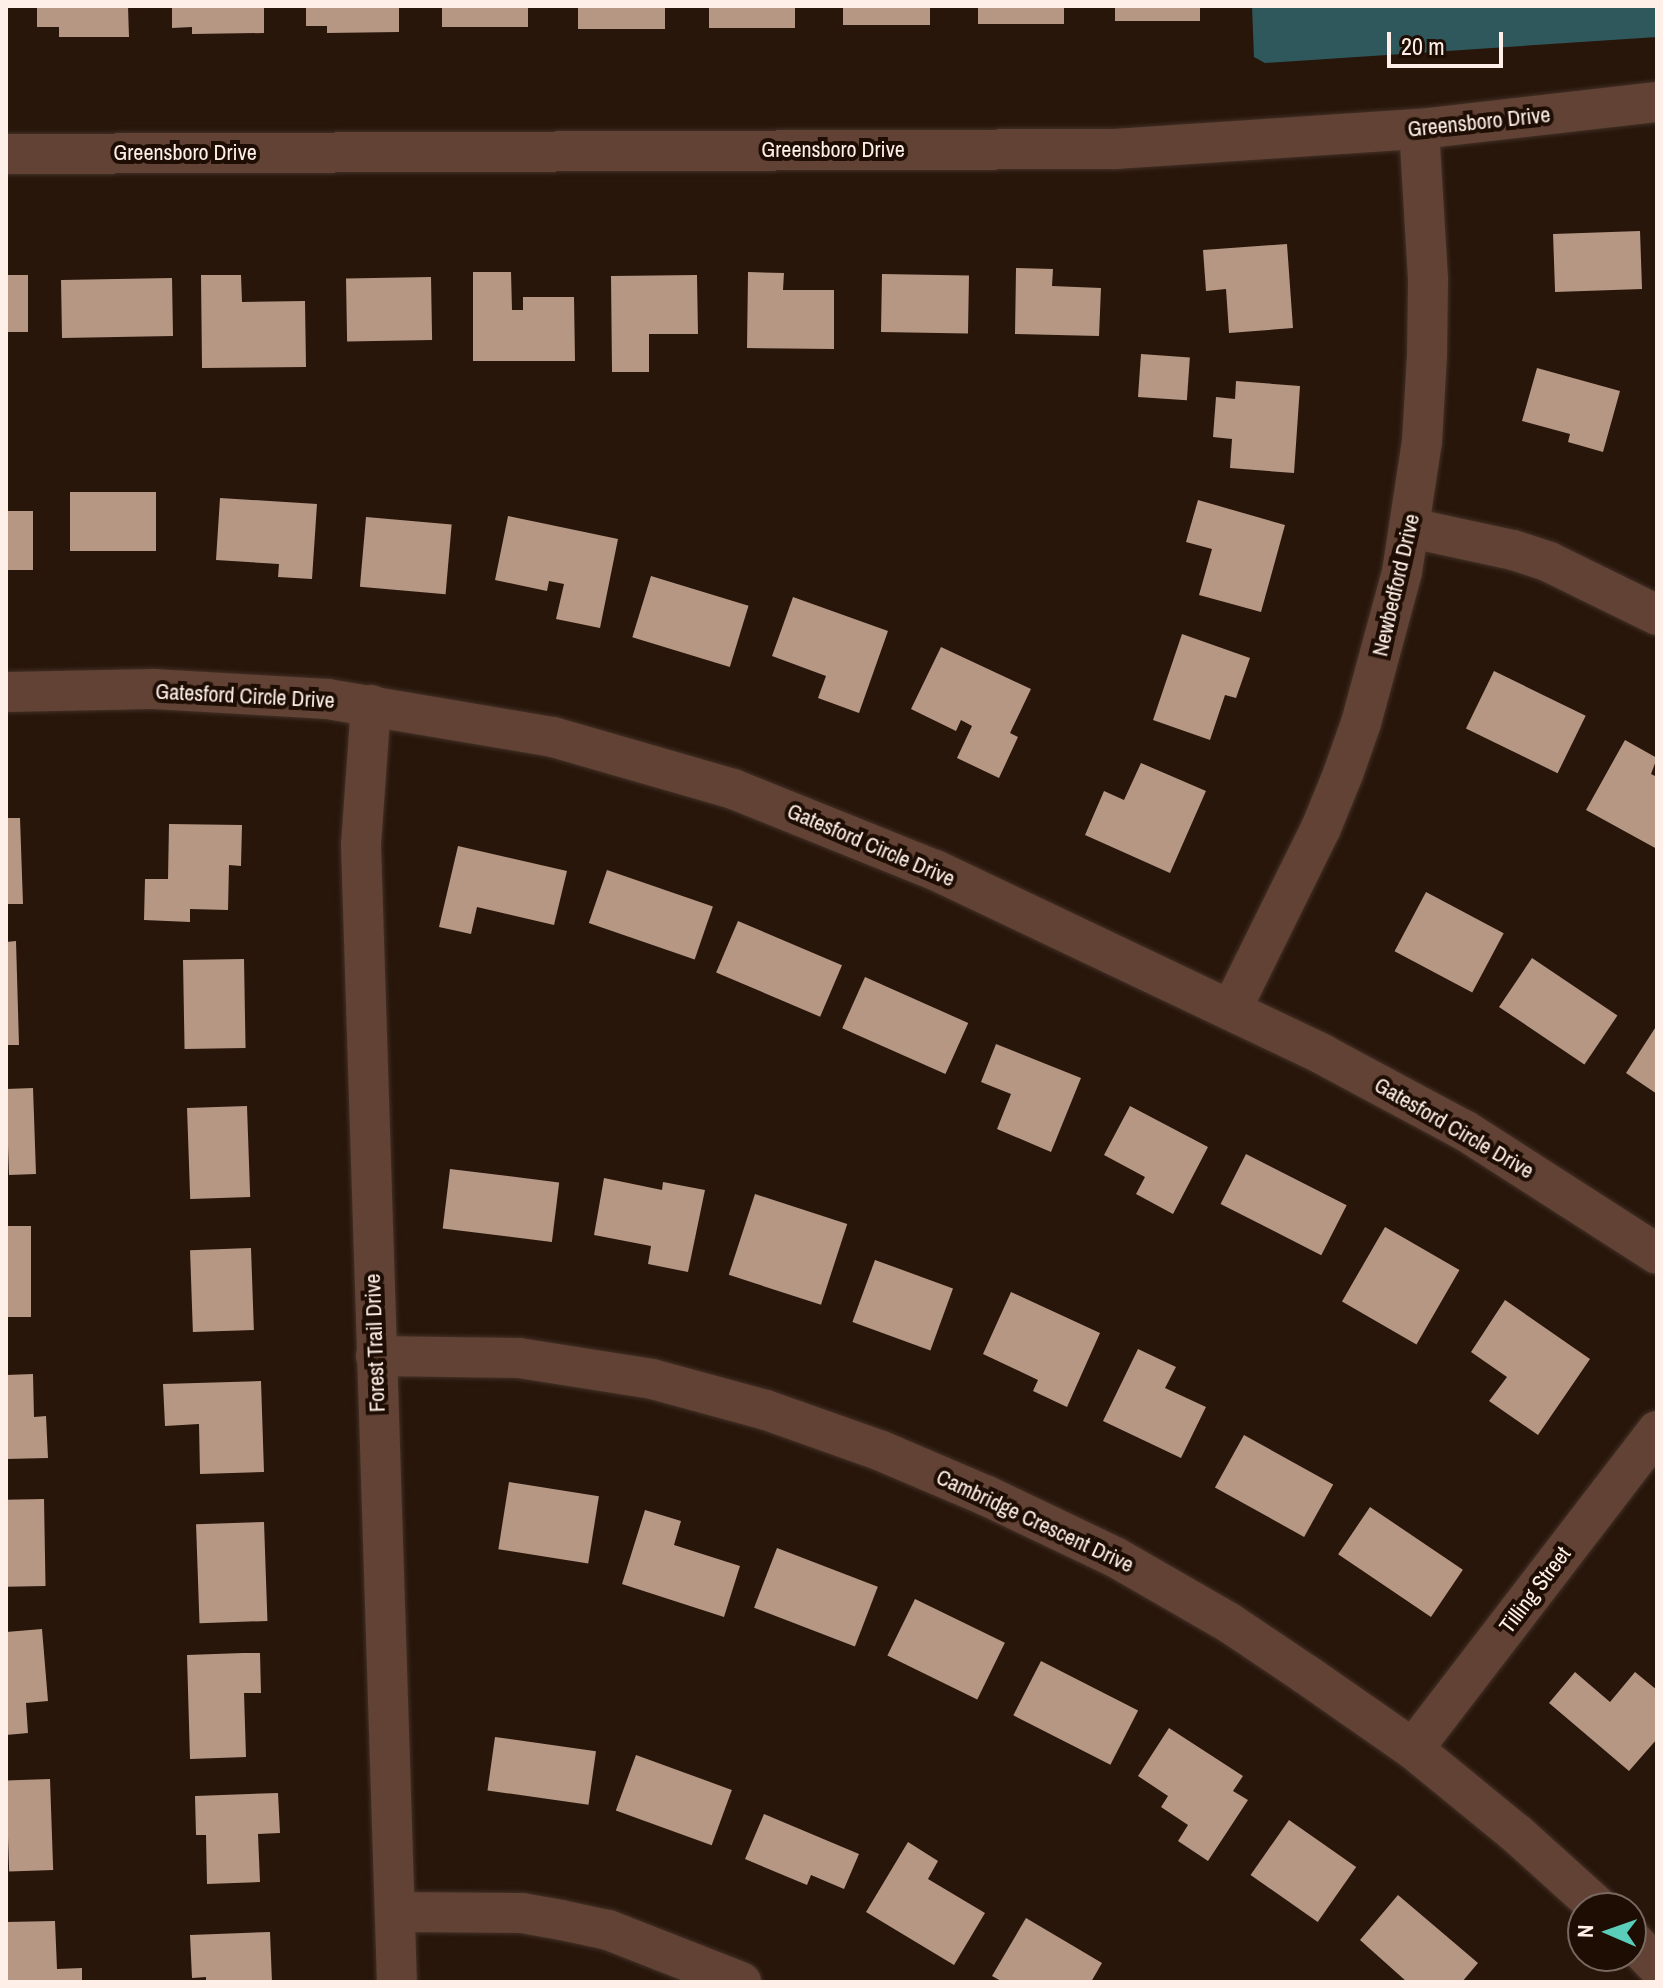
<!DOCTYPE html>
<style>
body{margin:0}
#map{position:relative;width:1663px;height:1988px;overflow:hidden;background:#28160b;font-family:"Archivo Narrow",sans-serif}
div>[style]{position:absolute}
.water>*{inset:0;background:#2f585c}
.building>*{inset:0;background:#b69784;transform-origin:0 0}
.roads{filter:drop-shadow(0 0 2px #423026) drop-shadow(0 0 2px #423026)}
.minor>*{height:40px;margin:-20px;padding:0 20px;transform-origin:20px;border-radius:20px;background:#614235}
span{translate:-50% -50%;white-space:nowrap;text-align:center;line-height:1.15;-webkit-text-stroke:8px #1e0d03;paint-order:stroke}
.street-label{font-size:22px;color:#fef0e8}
.frame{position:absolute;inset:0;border:8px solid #fef0e8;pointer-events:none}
.north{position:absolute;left:1567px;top:1892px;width:80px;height:80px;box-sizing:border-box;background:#1e0d03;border:2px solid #78685f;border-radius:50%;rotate:272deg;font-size:22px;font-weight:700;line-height:32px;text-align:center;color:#fef0e8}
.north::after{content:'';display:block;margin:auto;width:28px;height:36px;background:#5bcebb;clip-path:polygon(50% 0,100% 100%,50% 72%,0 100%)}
.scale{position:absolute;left:1387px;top:32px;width:116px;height:36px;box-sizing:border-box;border:4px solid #fef0e8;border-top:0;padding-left:10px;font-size:24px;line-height:28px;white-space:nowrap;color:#fef0e8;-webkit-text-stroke:6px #1e0d03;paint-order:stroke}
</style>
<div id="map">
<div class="water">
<div style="clip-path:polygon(1252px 6px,1657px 6px,1657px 37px,1265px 63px,1254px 57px)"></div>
</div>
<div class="building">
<div style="clip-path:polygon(37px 6px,128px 6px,129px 37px,59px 37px,59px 27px,37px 27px)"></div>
<div style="clip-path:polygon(172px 6px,264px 6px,264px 33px,192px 34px,192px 27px,172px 28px)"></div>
<div style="clip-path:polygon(306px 6px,399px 6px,399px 32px,327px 33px,327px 26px,306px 26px)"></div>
<div style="left:442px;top:6px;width:86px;height:21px"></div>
<div style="left:578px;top:6px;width:87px;height:23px"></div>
<div style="left:709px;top:6px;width:86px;height:22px"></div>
<div style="left:843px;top:6px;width:87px;height:19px"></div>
<div style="left:978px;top:6px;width:86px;height:18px"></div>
<div style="left:1115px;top:6px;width:85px;height:15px"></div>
<div style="left:1640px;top:231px;width:58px;height:87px;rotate:88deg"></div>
<div style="clip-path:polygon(1287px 244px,1293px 328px,1229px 333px,1226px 289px,1206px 291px,1203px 250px)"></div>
<div style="clip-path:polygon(1016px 268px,1053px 269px,1052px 286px,1101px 288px,1099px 336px,1015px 334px)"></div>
<div style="clip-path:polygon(473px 272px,511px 272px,512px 310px,523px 310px,523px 297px,574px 297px,575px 361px,473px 361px)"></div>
<div style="clip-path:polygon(748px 272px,784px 273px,783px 290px,834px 290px,834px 349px,747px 348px)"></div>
<div style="left:882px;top:274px;width:87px;height:58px;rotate:1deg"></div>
<div style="left:6px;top:275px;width:22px;height:57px"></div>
<div style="clip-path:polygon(201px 275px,241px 275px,242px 302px,305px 301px,306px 367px,202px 368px)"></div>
<div style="clip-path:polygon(697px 275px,698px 334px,649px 334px,649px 372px,612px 372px,611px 276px)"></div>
<div style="left:431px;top:277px;width:63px;height:85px;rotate:89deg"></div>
<div style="left:172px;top:278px;width:58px;height:111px;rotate:89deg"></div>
<div style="left:1141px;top:354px;width:49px;height:43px;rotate:4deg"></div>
<div style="clip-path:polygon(1537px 368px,1620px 391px,1603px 452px,1568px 442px,1570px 434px,1522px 421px)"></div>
<div style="clip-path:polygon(1236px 381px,1300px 386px,1294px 473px,1230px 468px,1232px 439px,1213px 437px,1216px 397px,1235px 399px)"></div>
<div style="left:156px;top:492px;width:59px;height:86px;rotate:90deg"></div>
<div style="clip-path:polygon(220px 498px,317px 504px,312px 579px,278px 577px,279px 564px,216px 560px)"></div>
<div style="clip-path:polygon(1198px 500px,1285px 525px,1261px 612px,1199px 595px,1212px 549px,1186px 542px)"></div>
<div style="left:6px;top:511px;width:27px;height:59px"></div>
<div style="clip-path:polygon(508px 516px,618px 539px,600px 628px,556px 619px,564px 584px,549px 581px,547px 591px,495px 580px)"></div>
<div style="left:366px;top:517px;width:86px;height:70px;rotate:5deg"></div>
<div style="left:651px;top:576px;width:102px;height:64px;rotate:17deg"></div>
<div style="clip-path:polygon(793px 597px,888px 631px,859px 713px,818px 698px,826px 676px,772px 656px)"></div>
<div style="clip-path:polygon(1182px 634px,1250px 658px,1236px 698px,1225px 695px,1210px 740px,1153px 720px)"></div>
<div style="clip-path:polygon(941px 647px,1031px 689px,1010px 733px,1018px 737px,999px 778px,957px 758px,972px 726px,961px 720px,956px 731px,911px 709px)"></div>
<div style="left:1494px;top:671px;width:102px;height:64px;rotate:26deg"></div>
<div style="clip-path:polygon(1625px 740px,1657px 758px,1651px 774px,1657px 777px,1657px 849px,1586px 810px)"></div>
<div style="clip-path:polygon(1141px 763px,1206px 791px,1170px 873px,1085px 835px,1104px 791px,1124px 800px)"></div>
<div style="clip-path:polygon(6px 818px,20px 818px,23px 904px,6px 904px)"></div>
<div style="clip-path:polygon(169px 824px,242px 825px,241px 866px,229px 865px,228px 910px,190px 909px,190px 922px,144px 920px,145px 879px,168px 879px)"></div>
<div style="clip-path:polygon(458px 846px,567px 871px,554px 925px,477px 907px,471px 934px,439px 927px)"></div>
<div style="left:607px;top:870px;width:112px;height:56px;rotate:19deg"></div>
<div style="left:1426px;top:892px;width:88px;height:67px;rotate:28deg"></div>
<div style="left:738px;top:921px;width:113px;height:56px;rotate:23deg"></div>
<div style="clip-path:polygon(16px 941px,19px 1045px,6px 1045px,6px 942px)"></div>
<div style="left:1532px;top:958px;width:103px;height:59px;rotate:34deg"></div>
<div style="left:244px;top:959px;width:89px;height:61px;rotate:89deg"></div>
<div style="left:865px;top:977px;width:113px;height:56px;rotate:24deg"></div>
<div style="clip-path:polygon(1657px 1025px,1657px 1094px,1626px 1073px)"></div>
<div style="clip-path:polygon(996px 1044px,1081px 1078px,1051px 1152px,997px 1129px,1011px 1094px,981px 1082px)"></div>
<div style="left:33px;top:1088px;width:86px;height:27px;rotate:88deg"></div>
<div style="left:247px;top:1106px;width:91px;height:60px;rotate:88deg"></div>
<div style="clip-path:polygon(1130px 1106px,1208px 1147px,1173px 1214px,1136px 1194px,1145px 1177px,1104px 1155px)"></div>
<div style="left:1246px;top:1154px;width:113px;height:56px;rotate:27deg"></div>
<div style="left:450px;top:1169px;width:110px;height:60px;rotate:7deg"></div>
<div style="clip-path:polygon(604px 1178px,662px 1190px,663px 1182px,705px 1190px,688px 1272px,648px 1264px,651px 1246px,594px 1235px)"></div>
<div style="left:755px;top:1194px;width:97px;height:85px;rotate:18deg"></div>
<div style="left:6px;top:1226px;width:25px;height:91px"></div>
<div style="left:1385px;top:1227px;width:86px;height:86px;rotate:30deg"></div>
<div style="left:251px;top:1248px;width:82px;height:61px;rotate:88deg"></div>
<div style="left:875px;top:1260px;width:83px;height:66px;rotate:20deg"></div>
<div style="clip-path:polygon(1011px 1292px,1100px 1333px,1067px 1407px,1033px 1391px,1038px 1380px,983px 1354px)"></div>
<div style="clip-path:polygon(1505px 1300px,1590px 1359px,1538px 1435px,1489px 1401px,1507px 1377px,1471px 1352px)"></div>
<div style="clip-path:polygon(1138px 1349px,1176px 1367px,1165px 1388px,1206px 1407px,1181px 1458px,1103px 1421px)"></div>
<div style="clip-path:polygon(33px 1374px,34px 1417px,46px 1416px,48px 1458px,6px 1459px,6px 1375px)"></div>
<div style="clip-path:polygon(261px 1381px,264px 1472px,200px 1474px,199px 1424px,165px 1426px,163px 1384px)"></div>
<div style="left:1244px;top:1435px;width:102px;height:60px;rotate:29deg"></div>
<div style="left:509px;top:1482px;width:91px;height:68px;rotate:9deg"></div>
<div style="left:44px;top:1499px;width:87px;height:38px;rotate:89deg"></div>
<div style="left:1370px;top:1507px;width:112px;height:57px;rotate:34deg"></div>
<div style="clip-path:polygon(645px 1510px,681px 1521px,674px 1545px,740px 1566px,724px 1617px,622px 1584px)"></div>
<div style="left:264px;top:1522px;width:99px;height:68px;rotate:88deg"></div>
<div style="left:777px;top:1548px;width:108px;height:64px;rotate:21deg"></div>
<div style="left:915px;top:1599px;width:100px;height:63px;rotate:26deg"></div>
<div style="clip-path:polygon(42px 1629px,48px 1701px,26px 1703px,28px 1733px,6px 1735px,6px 1632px)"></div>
<div style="clip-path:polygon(243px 1653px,260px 1653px,261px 1693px,244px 1693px,246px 1757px,190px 1759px,187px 1655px)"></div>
<div style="left:1041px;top:1661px;width:109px;height:61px;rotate:27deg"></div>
<div style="clip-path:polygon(1575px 1672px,1610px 1702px,1635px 1672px,1657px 1690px,1657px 1739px,1629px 1771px,1549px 1703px)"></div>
<div style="clip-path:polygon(1169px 1728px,1243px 1776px,1233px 1791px,1248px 1800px,1208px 1861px,1178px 1841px,1188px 1825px,1161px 1807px,1168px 1796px,1138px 1776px)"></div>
<div style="left:495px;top:1737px;width:102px;height:54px;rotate:8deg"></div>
<div style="left:636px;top:1755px;width:102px;height:59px;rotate:20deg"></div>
<div style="left:50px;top:1779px;width:91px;height:44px;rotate:88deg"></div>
<div style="clip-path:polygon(278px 1793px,280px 1833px,258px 1834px,260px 1882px,207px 1884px,206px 1835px,196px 1835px,195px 1796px)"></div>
<div style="clip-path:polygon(764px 1814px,859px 1854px,844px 1889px,811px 1875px,807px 1885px,745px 1859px)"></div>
<div style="left:1289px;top:1820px;width:82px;height:67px;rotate:35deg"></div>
<div style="clip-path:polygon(908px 1842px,938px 1861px,928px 1879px,985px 1913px,954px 1965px,866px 1912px)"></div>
<div style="clip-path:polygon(1398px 1895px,1478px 1963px,1462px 1982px,1407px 1982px,1360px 1940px)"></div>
<div style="clip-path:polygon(1026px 1918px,1102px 1963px,1091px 1982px,1003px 1982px,992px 1976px)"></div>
<div style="clip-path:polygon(55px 1921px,57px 1969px,82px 1968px,82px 1982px,6px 1982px,6px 1922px)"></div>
<div style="clip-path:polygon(270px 1932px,272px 1982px,206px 1982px,206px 1977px,192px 1978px,190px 1935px)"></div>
</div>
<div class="roads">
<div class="minor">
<div style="left:6px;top:154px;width:1110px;rotate:-0.26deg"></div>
<div style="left:1116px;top:149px;width:304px;rotate:-3.8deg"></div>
<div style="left:1419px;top:129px;width:240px;rotate:-6.5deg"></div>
<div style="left:1411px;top:528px;width:104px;rotate:12.2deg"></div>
<div style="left:1513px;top:550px;width:38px;rotate:18deg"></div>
<div style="left:1549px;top:562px;width:120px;rotate:26.1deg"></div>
<div style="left:6px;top:692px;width:147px;rotate:-1.2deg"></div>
<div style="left:153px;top:689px;width:175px;rotate:3.3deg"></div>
<div style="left:328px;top:699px;width:228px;rotate:9.6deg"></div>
<div style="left:553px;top:737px;width:187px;rotate:16.1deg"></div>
<div style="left:733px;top:789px;width:218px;rotate:21.9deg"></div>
<div style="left:935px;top:870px;width:429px;rotate:25.4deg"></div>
<div style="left:1322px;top:1054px;width:161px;rotate:28.2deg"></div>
<div style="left:1464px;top:1130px;width:229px;rotate:32.7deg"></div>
<div style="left:371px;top:705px;width:140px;rotate:94.1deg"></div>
<div style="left:361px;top:845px;width:1138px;rotate:88.19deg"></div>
<div style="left:1231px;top:1010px;width:203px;rotate:-63.7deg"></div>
<div style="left:1321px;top:828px;width:58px;rotate:-67.8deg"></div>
<div style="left:1343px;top:774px;width:54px;rotate:-70.6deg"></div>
<div style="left:1361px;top:723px;width:156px;rotate:-74.8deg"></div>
<div style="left:1402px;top:572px;width:132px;rotate:-81.3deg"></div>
<div style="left:1422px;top:442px;width:87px;rotate:-86.7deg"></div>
<div style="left:1427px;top:355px;width:76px;rotate:-89.2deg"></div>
<div style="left:1428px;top:279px;width:150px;rotate:-93.4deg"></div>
<div style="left:376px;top:1356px;width:143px;rotate:0.8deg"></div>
<div style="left:519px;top:1358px;width:135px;rotate:9deg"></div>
<div style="left:652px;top:1379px;width:118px;rotate:15.2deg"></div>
<div style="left:766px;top:1410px;width:120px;rotate:19.5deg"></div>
<div style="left:879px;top:1450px;width:117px;rotate:23.1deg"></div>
<div style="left:987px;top:1496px;width:142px;rotate:25.5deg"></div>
<div style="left:1115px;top:1557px;width:130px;rotate:29.9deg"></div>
<div style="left:1228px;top:1622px;width:95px;rotate:33.9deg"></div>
<div style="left:1307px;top:1675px;width:129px;rotate:34.9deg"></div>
<div style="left:1413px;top:1749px;width:134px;rotate:39.3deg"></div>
<div style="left:1517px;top:1834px;width:110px;rotate:42.1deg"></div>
<div style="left:1413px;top:1749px;width:401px;rotate:-52.5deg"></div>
<div style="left:395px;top:1912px;width:127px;rotate:0.5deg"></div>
<div style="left:522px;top:1913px;width:40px;rotate:10deg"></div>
<div style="left:561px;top:1920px;width:48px;rotate:12deg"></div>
<div style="left:608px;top:1930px;width:143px;rotate:21.4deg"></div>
<div style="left:1631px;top:1939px;width:37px;rotate:46deg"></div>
</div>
</div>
<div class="street-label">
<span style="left:1479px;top:122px;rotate:-6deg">Greensboro Drive</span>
<span style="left:833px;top:150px">Greensboro Drive</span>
<span style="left:185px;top:153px">Greensboro Drive</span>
<span style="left:1396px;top:585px;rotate:-77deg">Newbedford Drive</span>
<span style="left:245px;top:696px;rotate:3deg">Gatesford Circle Drive</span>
<span style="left:871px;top:845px;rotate:23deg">Gatesford Circle Drive</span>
<span style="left:1454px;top:1128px;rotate:30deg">Gatesford Circle Drive</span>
<span style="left:375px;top:1343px;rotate:-92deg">Forest Trail Drive</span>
<span style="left:1035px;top:1521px;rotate:25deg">Cambridge Crescent Drive</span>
<span style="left:1535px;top:1590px;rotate:-53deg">Tilling Street</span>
</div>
<div class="frame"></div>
<div class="north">N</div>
<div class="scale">20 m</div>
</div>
